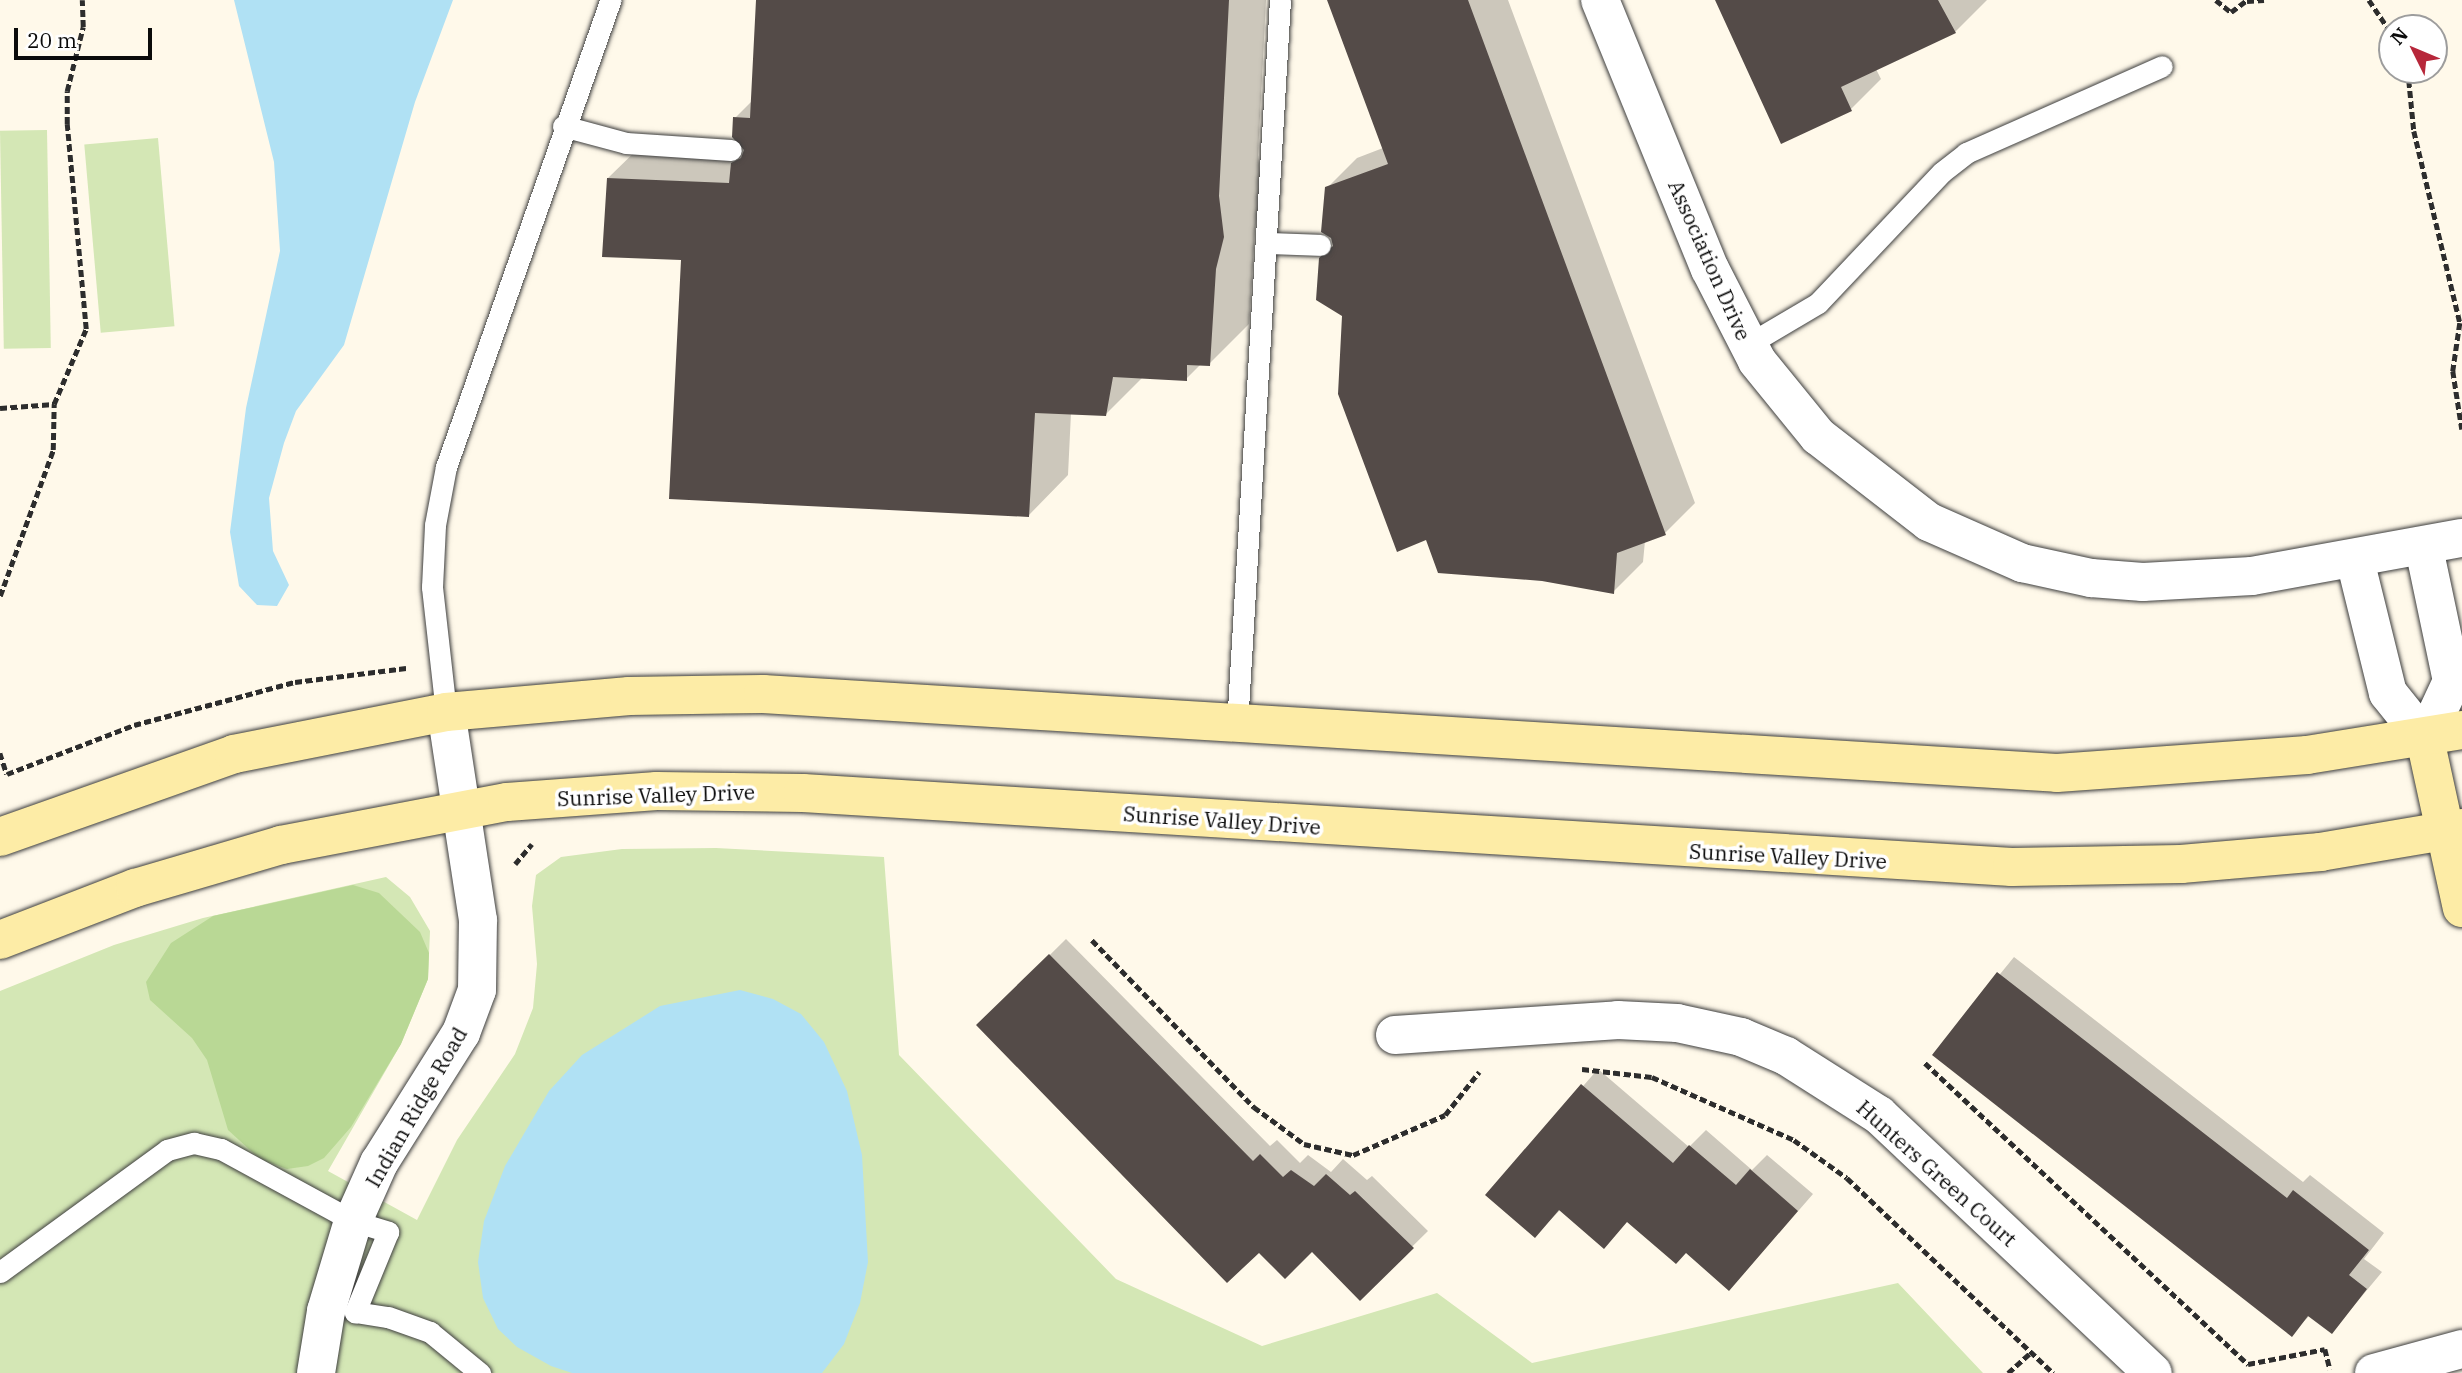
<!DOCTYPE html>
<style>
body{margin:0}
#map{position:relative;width:2462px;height:1373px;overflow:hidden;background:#fff9ea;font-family:"IBM Plex Serif",serif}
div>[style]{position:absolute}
.green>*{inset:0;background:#d4e7b5;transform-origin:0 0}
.forest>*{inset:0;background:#b9d895}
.water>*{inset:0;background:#b0e1f4}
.shadow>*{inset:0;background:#0003}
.building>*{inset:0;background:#544b48}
.path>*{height:4.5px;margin-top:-2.25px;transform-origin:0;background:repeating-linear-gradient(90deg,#2d2d2d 0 7px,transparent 0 10.5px)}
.roads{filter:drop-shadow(0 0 2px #3e3e3e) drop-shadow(0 0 2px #3e3e3e)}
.lane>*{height:21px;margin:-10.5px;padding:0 10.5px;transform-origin:10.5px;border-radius:10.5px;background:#fff}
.street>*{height:38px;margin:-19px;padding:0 19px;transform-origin:19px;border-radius:19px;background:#fff}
.secondary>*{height:38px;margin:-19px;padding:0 19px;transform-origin:19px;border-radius:19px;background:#fdeca6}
span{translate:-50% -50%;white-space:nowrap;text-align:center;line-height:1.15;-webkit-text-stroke:7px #fff;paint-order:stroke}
.street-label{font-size:21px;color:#0b0b0b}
.north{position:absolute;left:2378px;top:14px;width:70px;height:70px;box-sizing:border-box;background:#fff;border:2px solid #9d9d9d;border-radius:50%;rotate:313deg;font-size:19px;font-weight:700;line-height:28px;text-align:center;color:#0b0b0b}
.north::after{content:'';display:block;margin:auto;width:24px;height:32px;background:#b7273a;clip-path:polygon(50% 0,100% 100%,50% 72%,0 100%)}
.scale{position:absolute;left:14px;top:28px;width:138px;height:32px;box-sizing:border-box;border:4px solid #0b0b0b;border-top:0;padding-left:9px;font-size:21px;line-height:24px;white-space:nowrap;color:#0b0b0b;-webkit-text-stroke:5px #fff;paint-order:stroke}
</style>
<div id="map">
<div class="green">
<div style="left:47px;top:130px;width:218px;height:47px;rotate:89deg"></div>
<div style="left:158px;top:138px;width:189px;height:74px;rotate:85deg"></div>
<div style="clip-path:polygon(716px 848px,884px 857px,899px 1055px,1116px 1279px,1262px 1346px,1437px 1293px,1532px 1363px,1898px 1283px,1983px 1373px,0 1373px,0 991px,114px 945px,203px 918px,386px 877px,410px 897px,430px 931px,428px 979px,401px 1044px,328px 1171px,417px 1220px,457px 1140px,515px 1054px,533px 1008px,537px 964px,532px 906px,536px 875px,561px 857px,622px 849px)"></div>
</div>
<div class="forest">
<div style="clip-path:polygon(353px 885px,379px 893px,420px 932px,429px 953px,428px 979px,401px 1044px,351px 1127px,324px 1158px,308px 1166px,287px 1169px,260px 1159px,228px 1130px,207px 1060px,192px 1038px,150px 1000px,146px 982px,171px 943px,213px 916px)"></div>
</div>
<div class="water">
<div style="clip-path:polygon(234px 0,453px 0,415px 102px,344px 345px,296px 411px,284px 443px,269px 498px,273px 551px,289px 585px,277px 606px,257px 605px,239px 586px,230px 532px,246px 408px,280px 251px,274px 162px)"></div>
<div style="clip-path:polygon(740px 990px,773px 999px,801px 1014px,824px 1042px,847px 1091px,862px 1155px,868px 1262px,860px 1303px,844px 1344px,822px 1373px,572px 1373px,551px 1366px,517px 1347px,498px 1329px,483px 1298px,478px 1262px,484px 1221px,505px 1166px,549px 1091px,582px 1055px,660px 1006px)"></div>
</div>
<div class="shadow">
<div style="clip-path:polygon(758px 0,1266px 0,1258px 155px,1262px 196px,1255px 228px,1249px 324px,1209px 364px,1201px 364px,1186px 379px,1143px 377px,1105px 415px,1071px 413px,1068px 475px,1029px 515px,683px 259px,608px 178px,648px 139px,740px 143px,735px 118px,753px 100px)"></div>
<div style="clip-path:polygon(1329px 0,1508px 0,1695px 503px,1665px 533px,1645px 541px,1643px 562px,1613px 592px,1344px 315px,1327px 188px,1357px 158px,1383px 148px)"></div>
<div style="clip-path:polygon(1717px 0,1987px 0,1955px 32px,1876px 69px,1881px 79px,1851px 109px)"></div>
<div style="clip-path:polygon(1066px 939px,1270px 1146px,1277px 1140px,1300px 1163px,1308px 1155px,1331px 1172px,1343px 1159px,1367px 1180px,1372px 1176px,1428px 1231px,1360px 1298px,1312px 1250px,1259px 1250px,979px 1025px)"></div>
<div style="clip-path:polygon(2014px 957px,2303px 1182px,2310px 1175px,2384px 1233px,2364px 1259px,2382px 1272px,2332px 1332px,2310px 1315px,2292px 1334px,1934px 1055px)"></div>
<div style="clip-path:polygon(1598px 1069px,1689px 1147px,1706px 1130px,1752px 1170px,1767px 1155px,1813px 1194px,1745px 1272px,1686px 1251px,1628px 1221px,1561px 1209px,1535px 1236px,1488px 1195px)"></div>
</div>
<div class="building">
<div style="clip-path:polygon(756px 0,1229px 0,1219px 196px,1224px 237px,1216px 269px,1210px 366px,1187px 365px,1187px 381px,1113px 377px,1106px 416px,1035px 413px,1029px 517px,669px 499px,681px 260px,602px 257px,607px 178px,729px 183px,731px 163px,741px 158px,744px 150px,732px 137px,733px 117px,750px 118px)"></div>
<div style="clip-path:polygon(1327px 0,1468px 0,1666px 535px,1617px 553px,1614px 594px,1542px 581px,1438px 573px,1426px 540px,1397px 552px,1338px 394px,1342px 316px,1316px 300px,1319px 258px,1333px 246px,1331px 238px,1321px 232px,1325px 187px,1388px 164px)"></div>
<div style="clip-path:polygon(1715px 0,1938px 0,1956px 33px,1841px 87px,1852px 111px,1781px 144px)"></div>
<div style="clip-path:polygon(1049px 954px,1253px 1161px,1260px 1154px,1283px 1177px,1291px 1170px,1314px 1186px,1326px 1174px,1350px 1195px,1355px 1191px,1414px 1248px,1360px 1301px,1312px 1252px,1285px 1279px,1259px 1253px,1227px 1283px,976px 1025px)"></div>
<div style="clip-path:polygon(1997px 972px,2287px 1198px,2293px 1190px,2369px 1250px,2349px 1275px,2367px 1289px,2332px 1334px,2308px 1316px,2292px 1337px,1932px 1055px)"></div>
<div style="clip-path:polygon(1581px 1084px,1673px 1163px,1689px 1145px,1736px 1185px,1750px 1169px,1798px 1211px,1729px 1291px,1686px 1253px,1676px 1264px,1627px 1222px,1604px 1249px,1559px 1210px,1535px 1238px,1485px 1195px)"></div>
</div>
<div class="path">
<div style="left:2216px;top:0;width:19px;rotate:39deg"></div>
<div style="left:2231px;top:12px;width:20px;rotate:-37deg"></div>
<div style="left:2369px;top:0;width:41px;rotate:55.9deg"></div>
<div style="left:2247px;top:1px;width:17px;rotate:-3deg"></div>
<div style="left:2408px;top:70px;width:61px;rotate:84.4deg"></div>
<div style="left:2414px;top:131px;width:197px;rotate:76.5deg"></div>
<div style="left:2460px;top:323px;width:49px;rotate:98.3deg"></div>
<div style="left:2453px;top:371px;width:59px;rotate:81.2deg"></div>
<div style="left:0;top:408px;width:54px;rotate:-4.2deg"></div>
<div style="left:0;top:596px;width:155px;rotate:-70deg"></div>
<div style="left:53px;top:450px;width:46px;rotate:-88.8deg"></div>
<div style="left:54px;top:404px;width:82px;rotate:-66.9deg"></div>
<div style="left:86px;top:329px;width:206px;rotate:-95.3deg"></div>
<div style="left:67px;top:124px;width:33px;rotate:-90deg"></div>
<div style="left:67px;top:91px;width:66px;rotate:-76deg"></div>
<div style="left:83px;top:27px;width:27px;rotate:-92deg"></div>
<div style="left:0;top:753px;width:22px;rotate:72deg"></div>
<div style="left:7px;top:774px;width:136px;rotate:-21.1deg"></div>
<div style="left:134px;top:725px;width:167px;rotate:-15deg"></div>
<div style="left:295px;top:682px;width:112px;rotate:-7.2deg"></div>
<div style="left:515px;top:864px;width:26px;rotate:-50deg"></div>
<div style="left:1092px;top:940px;width:233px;rotate:45.9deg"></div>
<div style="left:1254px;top:1107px;width:62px;rotate:36.5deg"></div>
<div style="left:1304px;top:1144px;width:50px;rotate:12.7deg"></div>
<div style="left:1353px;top:1155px;width:100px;rotate:-23.5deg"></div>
<div style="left:1445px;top:1115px;width:55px;rotate:-51.7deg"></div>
<div style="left:1925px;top:1063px;width:442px;rotate:43deg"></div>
<div style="left:2248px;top:1364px;width:78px;rotate:-11deg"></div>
<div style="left:2325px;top:1349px;width:21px;rotate:76deg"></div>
<div style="left:1582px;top:1069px;width:70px;rotate:6.5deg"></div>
<div style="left:1652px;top:1077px;width:155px;rotate:23.9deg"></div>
<div style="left:1794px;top:1140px;width:65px;rotate:35.6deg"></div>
<div style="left:1847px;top:1178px;width:284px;rotate:43.4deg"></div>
<div style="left:2008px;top:1373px;width:31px;rotate:-42deg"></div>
</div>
<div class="roads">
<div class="lane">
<div style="left:563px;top:126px;width:65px;rotate:15.1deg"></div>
<div style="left:626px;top:143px;width:105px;rotate:3.8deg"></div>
<div style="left:1266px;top:243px;width:54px;rotate:2.1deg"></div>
<div style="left:1747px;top:345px;width:82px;rotate:-30.6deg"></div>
<div style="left:1818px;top:303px;width:180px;rotate:-46.6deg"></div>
<div style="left:1942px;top:172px;width:31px;rotate:-38deg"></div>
<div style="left:1966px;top:153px;width:214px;rotate:-23.9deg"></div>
<div style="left:446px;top:712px;width:126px;rotate:-96.4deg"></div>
<div style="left:432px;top:587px;width:62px;rotate:-87.2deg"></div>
<div style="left:435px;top:525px;width:59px;rotate:-79.3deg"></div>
<div style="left:446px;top:467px;width:495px;rotate:-70.6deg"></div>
<div style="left:1237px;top:726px;width:727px;rotate:-86.61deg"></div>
<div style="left:0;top:1272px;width:207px;rotate:-36.1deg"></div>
<div style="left:167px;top:1150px;width:28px;rotate:-15deg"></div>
<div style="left:194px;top:1143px;width:28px;rotate:13deg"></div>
<div style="left:221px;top:1149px;width:150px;rotate:28.6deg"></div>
<div style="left:353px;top:1221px;width:37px;rotate:17deg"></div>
<div style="left:388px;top:1232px;width:87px;rotate:112.4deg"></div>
<div style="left:355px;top:1312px;width:33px;rotate:9deg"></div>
<div style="left:388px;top:1317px;width:45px;rotate:19.7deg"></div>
<div style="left:430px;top:1332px;width:65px;rotate:39.4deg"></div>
</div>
<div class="street">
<div style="left:1600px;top:0;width:291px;rotate:67.8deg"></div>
<div style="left:1710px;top:269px;width:103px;rotate:62.9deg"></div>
<div style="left:1757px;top:361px;width:97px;rotate:50.9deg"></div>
<div style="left:1818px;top:436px;width:140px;rotate:37.8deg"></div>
<div style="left:1929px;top:522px;width:102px;rotate:23.8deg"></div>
<div style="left:2022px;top:563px;width:71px;rotate:12.3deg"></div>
<div style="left:2091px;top:578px;width:52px;rotate:4.4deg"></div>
<div style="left:2143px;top:582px;width:109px;rotate:-3.2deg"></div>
<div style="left:2252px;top:576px;width:213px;rotate:-10.3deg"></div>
<div style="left:2355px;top:560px;width:137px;rotate:76.1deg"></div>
<div style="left:2388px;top:693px;width:59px;rotate:51.2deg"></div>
<div style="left:2425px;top:739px;width:64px;rotate:-65deg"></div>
<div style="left:2452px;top:681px;width:136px;rotate:-101.9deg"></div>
<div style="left:1395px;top:1035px;width:224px;rotate:-3.8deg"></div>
<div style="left:1618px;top:1020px;width:59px;rotate:2.9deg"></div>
<div style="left:1677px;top:1023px;width:66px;rotate:12.3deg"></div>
<div style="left:1741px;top:1037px;width:49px;rotate:22.9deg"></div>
<div style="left:1786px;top:1056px;width:110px;rotate:32.4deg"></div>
<div style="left:1879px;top:1115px;width:376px;rotate:43.3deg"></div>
<div style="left:316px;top:1373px;width:63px;rotate:-80.8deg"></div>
<div style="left:326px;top:1311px;width:94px;rotate:-73.3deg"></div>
<div style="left:353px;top:1221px;width:64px;rotate:-65.9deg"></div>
<div style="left:379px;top:1163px;width:154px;rotate:-57.8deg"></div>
<div style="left:461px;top:1033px;width:46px;rotate:-69.6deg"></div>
<div style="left:477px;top:990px;width:70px;rotate:-89.2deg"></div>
<div style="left:478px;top:920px;width:210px;rotate:-98.7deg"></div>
<div style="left:2374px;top:1373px;width:91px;rotate:-15.3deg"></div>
</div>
<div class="secondary">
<div style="left:2425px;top:739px;width:173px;rotate:77.7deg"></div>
<div style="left:0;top:837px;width:248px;rotate:-19.5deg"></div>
<div style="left:234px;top:754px;width:216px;rotate:-11.2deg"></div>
<div style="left:446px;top:712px;width:184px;rotate:-5deg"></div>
<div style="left:629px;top:696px;width:134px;rotate:-0.9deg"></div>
<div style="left:763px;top:694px;width:1296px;rotate:3.49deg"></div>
<div style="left:2057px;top:773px;width:251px;rotate:-4.1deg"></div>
<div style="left:2307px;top:755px;width:157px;rotate:-9.2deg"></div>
<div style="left:0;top:940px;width:145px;rotate:-21.1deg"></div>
<div style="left:135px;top:888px;width:152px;rotate:-16.4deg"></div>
<div style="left:281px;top:845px;width:230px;rotate:-10.8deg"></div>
<div style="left:507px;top:802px;width:150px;rotate:-4.2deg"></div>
<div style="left:657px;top:791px;width:146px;rotate:0.8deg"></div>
<div style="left:803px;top:793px;width:1211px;rotate:3.5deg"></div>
<div style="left:2012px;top:867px;width:169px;rotate:-1deg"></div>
<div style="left:2181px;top:864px;width:140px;rotate:-4.9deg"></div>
<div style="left:2320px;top:852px;width:144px;rotate:-9.6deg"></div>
</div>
</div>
<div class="street-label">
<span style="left:1710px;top:260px;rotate:66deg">Association Drive</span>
<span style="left:656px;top:795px;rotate:-2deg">Sunrise Valley Drive</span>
<span style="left:1222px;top:820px;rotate:4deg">Sunrise Valley Drive</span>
<span style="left:1788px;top:856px;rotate:3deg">Sunrise Valley Drive</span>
<span style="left:416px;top:1107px;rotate:-60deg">Indian Ridge Road</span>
<span style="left:1937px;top:1173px;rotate:42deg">Hunters Green Court</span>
</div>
<div class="north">N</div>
<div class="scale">20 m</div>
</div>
